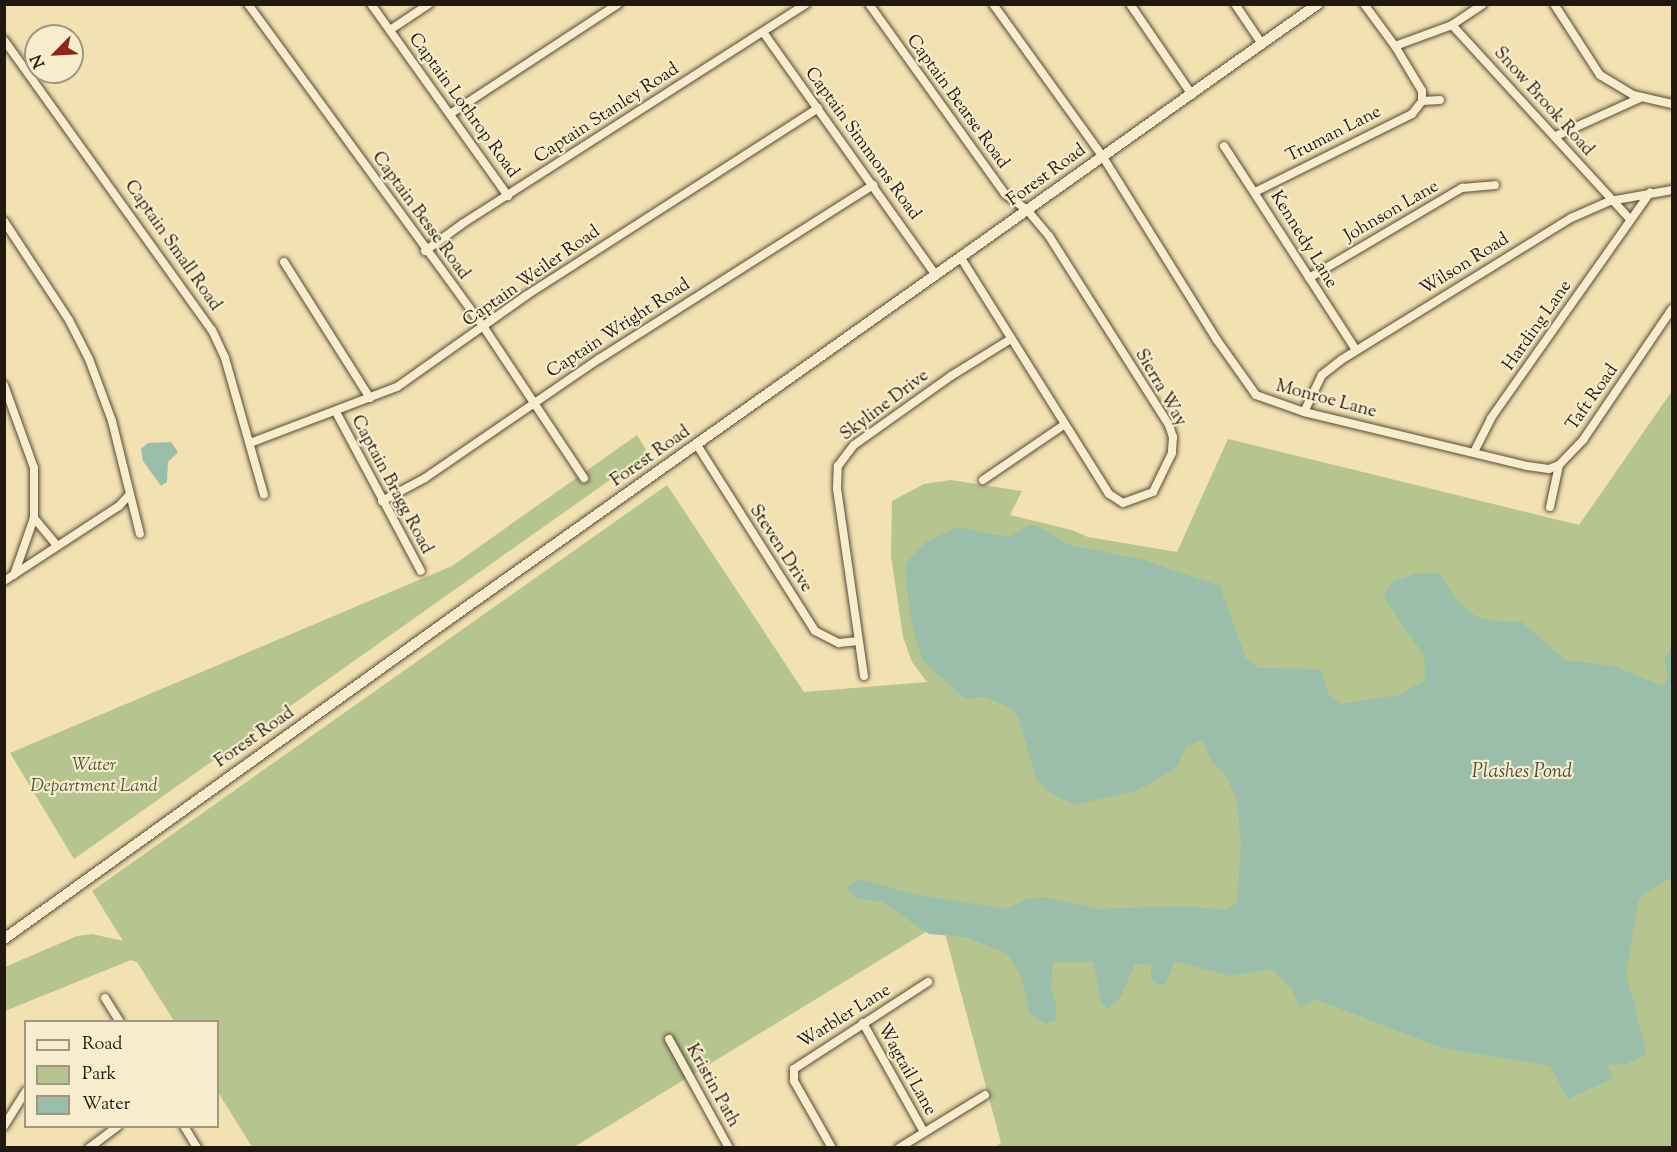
<!DOCTYPE html>
<style>
body{margin:0}
#map{position:relative;width:1677px;height:1152px;overflow:hidden;background:#f2e1b1;font-family:"Sorts Mill Goudy",serif}
div>[style]{position:absolute}
.green>*{inset:0;background:#b6c48f}
.water>*{inset:0;background:#9bbeaa}
.roads{filter:drop-shadow(0 0 2px #554a38) drop-shadow(0 0 2px #554a38)}
.minor>*{height:8px;margin:-4px;padding:0 4px;transform-origin:4px;border-radius:4px;background:#f7eccc}
.secondary>*{height:10px;margin:-5px;padding:0 5px;transform-origin:5px;border-radius:5px;background:#f7eccc}
span{translate:-50% -50%;white-space:nowrap;text-align:center;line-height:1.15;-webkit-text-stroke:4.5px #f7eccc;paint-order:stroke}
.street-label{font-size:18px;color:#21180f}
.park-label{font-size:18px;color:#55543c;font-style:italic}
.water-label{font-size:20px;color:#4c5245;font-style:italic}
.frame{position:absolute;inset:0;border:6px solid #21180f;pointer-events:none}
.legend{position:absolute;left:24px;top:1020px;width:195px;height:108px;box-sizing:border-box;background:#f7eccc;border:2px solid #a19780;margin:0;padding:8px 10px;list-style:none;font-size:18px;color:#21180f}
.legend li{display:flex;align-items:center;gap:12px;height:30px}
.legend b{width:30px;border:2px solid #a19780}
.north{position:absolute;left:24px;top:24px;width:60px;height:60px;box-sizing:border-box;background:#f7eccc;border:2px solid #a19780;border-radius:50%;rotate:246deg;font-size:16px;font-weight:700;line-height:24px;text-align:center;color:#21180f}
.north::after{content:'';display:block;margin:auto;width:21px;height:27px;background:#8f2418;clip-path:polygon(50% 0,100% 100%,50% 72%,0 100%)}
</style>
<div id="map">
<div class="green">
<div style="clip-path:polygon(1672px 391px,1672px 1147px,995px 1147px,1001px 1143px,942px 922px,574px 1147px,252px 1147px,218px 1092px,218px 1022px,174px 1021px,137px 962px,131px 960px,5px 1011px,5px 967px,77px 936px,92px 934px,123px 941px,92px 891px,667px 485px,804px 692px,927px 682px,912px 662px,903px 637px,891px 556px,892px 501px,924px 484px,951px 480px,1022px 491px,1010px 515px,1072px 530px,1088px 537px,1177px 552px,1228px 439px,1579px 525px)"></div>
<div style="clip-path:polygon(637px 435px,648px 453px,74px 859px,10px 753px,452px 566px)"></div>
</div>
<div class="water">
<div style="clip-path:polygon(171px 442px,178px 452px,168px 462px,167px 482px,161px 486px,143px 461px,141px 449px,148px 443px)"></div>
<div style="clip-path:polygon(1029px 525px,1036px 525px,1069px 545px,1140px 559px,1220px 586px,1246px 658px,1258px 668px,1320px 669px,1329px 695px,1340px 704px,1399px 695px,1426px 680px,1424px 656px,1384px 597px,1392px 582px,1418px 573px,1440px 574px,1456px 599px,1475px 616px,1499px 622px,1522px 622px,1565px 660px,1613px 666px,1663px 686px,1668px 677px,1664px 658px,1672px 649px,1672px 877px,1642px 895px,1638px 903px,1626px 973px,1647px 1054px,1626px 1064px,1608px 1065px,1613px 1078px,1568px 1099px,1550px 1066px,1442px 1048px,1315px 999px,1299px 1008px,1291px 988px,1272px 969px,1231px 976px,1175px 961px,1165px 985px,1156px 984px,1151px 979px,1151px 965px,1135px 964px,1120px 998px,1108px 1009px,1101px 1002px,1093px 962px,1053px 962px,1051px 988px,1057px 1008px,1055px 1020px,1046px 1024px,1030px 1014px,1021px 976px,1008px 954px,965px 937px,929px 934px,882px 902px,856px 898px,846px 888px,858px 879px,915px 894px,1006px 909px,1026px 899px,1044px 897px,1100px 909px,1184px 906px,1225px 910px,1237px 903px,1241px 845px,1237px 800px,1226px 775px,1211px 761px,1203px 740px,1187px 746px,1176px 768px,1136px 791px,1074px 805px,1049px 792px,1036px 779px,1019px 719px,1012px 709px,986px 697px,965px 699px,922px 660px,910px 616px,905px 564px,926px 542px,957px 527px,1010px 537px)"></div>
</div>
<div class="roads">
<div class="minor">
<div style="left:248px;top:4px;width:402px;rotate:53.9deg"></div>
<div style="left:485px;top:329px;width:179px;rotate:56.4deg"></div>
<div style="left:371px;top:4px;width:236px;rotate:54.5deg"></div>
<div style="left:869px;top:4px;width:234px;rotate:54.4deg"></div>
<div style="left:1005px;top:194px;width:29px;rotate:36deg"></div>
<div style="left:1028px;top:211px;width:33px;rotate:50deg"></div>
<div style="left:1049px;top:236px;width:224px;rotate:57.6deg"></div>
<div style="left:1169px;top:425px;width:13px;rotate:72deg"></div>
<div style="left:1173px;top:437px;width:16px;rotate:94deg"></div>
<div style="left:1172px;top:453px;width:43px;rotate:116deg"></div>
<div style="left:1153px;top:492px;width:32px;rotate:160deg"></div>
<div style="left:1123px;top:503px;width:17px;rotate:-147deg"></div>
<div style="left:1109px;top:494px;width:279px;rotate:-122.1deg"></div>
<div style="left:993px;top:4px;width:188px;rotate:54.3deg"></div>
<div style="left:1103px;top:157px;width:216px;rotate:58.1deg"></div>
<div style="left:1217px;top:340px;width:67px;rotate:54.7deg"></div>
<div style="left:1256px;top:395px;width:51px;rotate:19.5deg"></div>
<div style="left:1304px;top:412px;width:229px;rotate:13.6deg"></div>
<div style="left:1527px;top:466px;width:22px;rotate:8deg"></div>
<div style="left:1549px;top:469px;width:11px;rotate:-22deg"></div>
<div style="left:1130px;top:4px;width:110px;rotate:55.7deg"></div>
<div style="left:1235px;top:4px;width:48px;rotate:56deg"></div>
<div style="left:1364px;top:4px;width:52px;rotate:53.6deg"></div>
<div style="left:1395px;top:46px;width:61px;rotate:-20.2deg"></div>
<div style="left:1452px;top:25px;width:37px;rotate:-34deg"></div>
<div style="left:1554px;top:4px;width:85px;rotate:57.1deg"></div>
<div style="left:1600px;top:75px;width:39px;rotate:31deg"></div>
<div style="left:1633px;top:95px;width:40px;rotate:13deg"></div>
<div style="left:1452px;top:25px;width:262px;rotate:47.5deg"></div>
<div style="left:390px;top:30px;width:47px;rotate:-33.7deg"></div>
<div style="left:763px;top:32px;width:298px;rotate:54.6deg"></div>
<div style="left:4px;top:40px;width:357px;rotate:54.4deg"></div>
<div style="left:212px;top:330px;width:31px;rotate:65deg"></div>
<div style="left:225px;top:358px;width:142px;rotate:74.1deg"></div>
<div style="left:1395px;top:46px;width:52px;rotate:59deg"></div>
<div style="left:1422px;top:91px;width:10px;rotate:90deg"></div>
<div style="left:450px;top:114px;width:201px;rotate:-33.2deg"></div>
<div style="left:1556px;top:136px;width:92px;rotate:-24.3deg"></div>
<div style="left:1224px;top:146px;width:243px;rotate:57.1deg"></div>
<div style="left:1255px;top:192px;width:175px;rotate:-26.4deg"></div>
<div style="left:1412px;top:114px;width:16px;rotate:-52deg"></div>
<div style="left:1422px;top:101px;width:18px;rotate:-3deg"></div>
<div style="left:4px;top:221px;width:118px;rotate:56.7deg"></div>
<div style="left:69px;top:320px;width:44px;rotate:62.9deg"></div>
<div style="left:89px;top:359px;width:66px;rotate:69.6deg"></div>
<div style="left:112px;top:421px;width:116px;rotate:76.1deg"></div>
<div style="left:425px;top:251px;width:46px;rotate:-36.1deg"></div>
<div style="left:462px;top:224px;width:408px;rotate:-32.6deg"></div>
<div style="left:284px;top:262px;width:161px;rotate:57.7deg"></div>
<div style="left:1309px;top:278px;width:178px;rotate:-30.5deg"></div>
<div style="left:1462px;top:188px;width:33px;rotate:-5deg"></div>
<div style="left:4px;top:385px;width:88px;rotate:70.1deg"></div>
<div style="left:34px;top:468px;width:50px;rotate:90deg"></div>
<div style="left:34px;top:518px;width:35px;rotate:50deg"></div>
<div style="left:336px;top:412px;width:180px;rotate:61.9deg"></div>
<div style="left:1304px;top:412px;width:41px;rotate:-64.1deg"></div>
<div style="left:1322px;top:375px;width:24px;rotate:-38deg"></div>
<div style="left:1341px;top:360px;width:270px;rotate:-31.7deg"></div>
<div style="left:1571px;top:218px;width:43px;rotate:-23.6deg"></div>
<div style="left:1610px;top:201px;width:63px;rotate:-10.1deg"></div>
<div style="left:250px;top:443px;width:157px;rotate:-20.9deg"></div>
<div style="left:397px;top:387px;width:159px;rotate:-35.3deg"></div>
<div style="left:527px;top:295px;width:346px;rotate:-32.7deg"></div>
<div style="left:697px;top:445px;width:220px;rotate:57.6deg"></div>
<div style="left:815px;top:631px;width:27px;rotate:27deg"></div>
<div style="left:839px;top:643px;width:19px;rotate:-6deg"></div>
<div style="left:1474px;top:452px;width:38px;rotate:-63deg"></div>
<div style="left:1491px;top:418px;width:276px;rotate:-54.8deg"></div>
<div style="left:983px;top:480px;width:99px;rotate:-34.3deg"></div>
<div style="left:382px;top:501px;width:49px;rotate:-28.1deg"></div>
<div style="left:425px;top:478px;width:211px;rotate:-34.4deg"></div>
<div style="left:599px;top:359px;width:325px;rotate:-32.4deg"></div>
<div style="left:1550px;top:507px;width:43px;rotate:-77.9deg"></div>
<div style="left:1559px;top:465px;width:35px;rotate:-46deg"></div>
<div style="left:1583px;top:440px;width:158px;rotate:-55.8deg"></div>
<div style="left:14px;top:575px;width:60px;rotate:-70.7deg"></div>
<div style="left:4px;top:581px;width:137px;rotate:-33.1deg"></div>
<div style="left:119px;top:506px;width:16px;rotate:-47deg"></div>
<div style="left:864px;top:676px;width:189px;rotate:-98.2deg"></div>
<div style="left:837px;top:489px;width:23px;rotate:-88deg"></div>
<div style="left:838px;top:466px;width:26px;rotate:-53deg"></div>
<div style="left:854px;top:445px;width:119px;rotate:-35.4deg"></div>
<div style="left:951px;top:376px;width:70px;rotate:-31.7deg"></div>
<div style="left:105px;top:998px;width:28px;rotate:58deg"></div>
<div style="left:863px;top:1023px;width:125px;rotate:60.8deg"></div>
<div style="left:669px;top:1039px;width:124px;rotate:61.2deg"></div>
<div style="left:4px;top:1126px;width:41px;rotate:-57.8deg"></div>
<div style="left:184px;top:1126px;width:26px;rotate:59deg"></div>
<div style="left:89px;top:1148px;width:36px;rotate:-37deg"></div>
<div style="left:832px;top:1148px;width:77px;rotate:-119.6deg"></div>
<div style="left:794px;top:1081px;width:12px;rotate:-90deg"></div>
<div style="left:794px;top:1069px;width:160px;rotate:-33deg"></div>
<div style="left:899px;top:1148px;width:101px;rotate:-31.6deg"></div>
</div>
<div class="secondary">
<div style="left:4px;top:939px;width:550px;rotate:-35.68deg"></div>
<div style="left:451px;top:618px;width:1062px;rotate:-35.31deg"></div>
</div>
</div>
<div class="street-label">
<span style="left:957px;top:102px;rotate:54deg">Captain Bearse Road</span>
<span style="left:1543px;top:102px;rotate:48deg">Snow Brook Road</span>
<span style="left:463px;top:106px;rotate:54deg">Captain Lothrop Road</span>
<span style="left:607px;top:114px;rotate:-33deg">Captain Stanley Road</span>
<span style="left:1334px;top:135px;rotate:-27deg">Truman Lane</span>
<span style="left:862px;top:144px;rotate:54deg">Captain Simmons Road</span>
<span style="left:1047px;top:176px;rotate:-36deg">Forest Road</span>
<span style="left:1392px;top:212px;rotate:-30deg">Johnson Lane</span>
<span style="left:420px;top:216px;rotate:54deg">Captain Besse Road</span>
<span style="left:1303px;top:240px;rotate:58deg">Kennedy Lane</span>
<span style="left:172px;top:246px;rotate:55deg">Captain Small Road</span>
<span style="left:1465px;top:265px;rotate:-32deg">Wilson Road</span>
<span style="left:532px;top:277px;rotate:-35deg">Captain Weiler Road</span>
<span style="left:1538px;top:326px;rotate:-55deg">Harding Lane</span>
<span style="left:619px;top:329px;rotate:-33deg">Captain Wright Road</span>
<span style="left:1160px;top:388px;rotate:60deg">Sierra Way</span>
<span style="left:1593px;top:398px;rotate:-55deg">Taft Road</span>
<span style="left:1326px;top:400px;rotate:15deg">Monroe Lane</span>
<span style="left:885px;top:406px;rotate:-37deg">Skyline Drive</span>
<span style="left:651px;top:457px;rotate:-35deg">Forest Road</span>
<span style="left:391px;top:485px;rotate:62deg">Captain Bragg Road</span>
<span style="left:780px;top:549px;rotate:57deg">Steven Drive</span>
<span style="left:255px;top:738px;rotate:-35deg">Forest Road</span>
<span style="left:845px;top:1017px;rotate:-32deg">Warbler Lane</span>
<span style="left:906px;top:1070px;rotate:61deg">Wagtail Lane</span>
<span style="left:712px;top:1086px;rotate:61deg">Kristin Path</span>
</div>
<div class="park-label">
<span style="left:94px;top:777px">Water<br>Department Land</span>
</div>
<div class="water-label">
<span style="left:1522px;top:772px">Plashes Pond</span>
</div>
<div class="frame"></div>
<ul class="legend">
<li><b style="height:8px;background:#f7eccc"></b>Road</li>
<li><b style="height:16px;background:#b6c48f"></b>Park</li>
<li><b style="height:16px;background:#9bbeaa"></b>Water</li>
</ul>
<div class="north">N</div>
</div>
